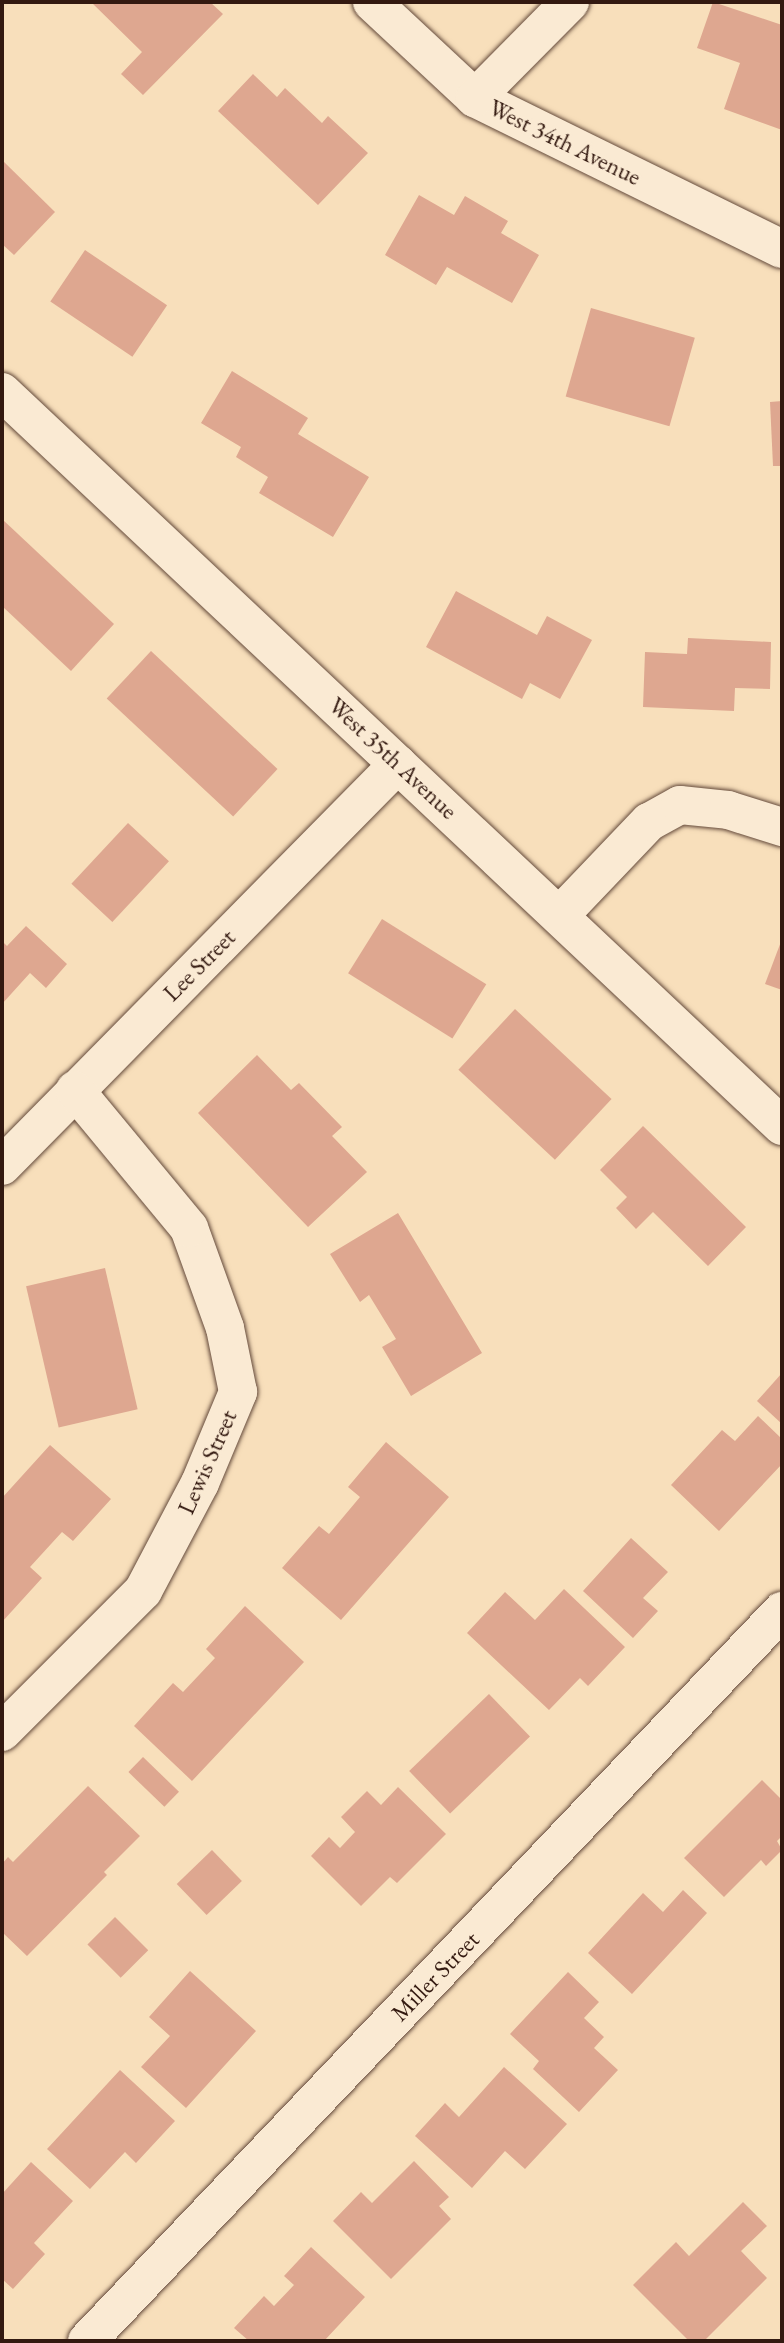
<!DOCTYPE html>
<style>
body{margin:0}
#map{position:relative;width:784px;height:2343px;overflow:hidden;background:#f8dfbb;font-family:"EB Garamond",serif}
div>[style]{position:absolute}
.building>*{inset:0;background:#dea790;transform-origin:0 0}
.roads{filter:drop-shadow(0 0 2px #644a3b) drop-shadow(0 0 2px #644a3b)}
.minor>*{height:38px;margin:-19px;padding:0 19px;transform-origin:19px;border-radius:19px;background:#faead3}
span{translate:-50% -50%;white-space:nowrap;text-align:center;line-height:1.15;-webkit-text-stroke:6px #faead3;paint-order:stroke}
.street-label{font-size:24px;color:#331910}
.frame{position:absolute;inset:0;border:4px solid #331910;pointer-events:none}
</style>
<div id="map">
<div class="building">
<div style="clip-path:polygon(91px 2px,210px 2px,223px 14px,143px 95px,121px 74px,142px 52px)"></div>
<div style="clip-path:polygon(713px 2px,782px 25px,782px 130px,724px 109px,740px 63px,697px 48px)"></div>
<div style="clip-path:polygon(253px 74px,277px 97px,285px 88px,322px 123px,328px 116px,368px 153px,318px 205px,218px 111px)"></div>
<div style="clip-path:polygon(2px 160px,55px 212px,14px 255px,2px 244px)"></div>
<div style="clip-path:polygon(419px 195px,454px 215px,465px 196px,508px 221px,501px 233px,539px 255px,512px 303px,447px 267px,436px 285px,385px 255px)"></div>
<div style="left:85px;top:250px;width:99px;height:62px;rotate:34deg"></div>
<div style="left:591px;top:308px;width:108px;height:92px;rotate:16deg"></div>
<div style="clip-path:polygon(232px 371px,308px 418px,298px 434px,369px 477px,333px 537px,259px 493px,268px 477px,236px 457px,241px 447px,201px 423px)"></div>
<div style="clip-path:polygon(782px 401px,782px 466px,773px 466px,770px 402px)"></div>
<div style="clip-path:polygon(2px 519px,114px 624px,71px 671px,2px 606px)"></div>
<div style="clip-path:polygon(456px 591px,537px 635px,547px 616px,592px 640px,560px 699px,530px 683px,522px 699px,426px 647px)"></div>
<div style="clip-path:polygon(688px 638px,771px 642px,770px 689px,735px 688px,734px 711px,643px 707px,645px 652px,687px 654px)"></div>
<div style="left:151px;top:651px;width:173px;height:65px;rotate:43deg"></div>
<div style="left:128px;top:823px;width:56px;height:83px;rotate:43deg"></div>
<div style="left:382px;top:919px;width:123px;height:64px;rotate:32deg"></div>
<div style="clip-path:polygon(26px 926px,67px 964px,46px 988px,30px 973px,2px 1004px,2px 941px,7px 946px)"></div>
<div style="clip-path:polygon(782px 939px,782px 990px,765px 984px)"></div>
<div style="left:515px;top:1009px;width:132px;height:83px;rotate:43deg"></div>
<div style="clip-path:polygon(257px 1055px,291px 1090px,299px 1083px,342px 1127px,332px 1136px,367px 1172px,308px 1227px,198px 1113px)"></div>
<div style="clip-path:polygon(643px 1126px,746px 1227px,708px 1266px,653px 1212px,636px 1229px,616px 1208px,627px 1197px,600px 1170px)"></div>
<div style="clip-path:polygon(398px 1213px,482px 1353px,411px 1396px,382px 1347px,396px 1339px,369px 1295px,360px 1302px,330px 1254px)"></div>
<div style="left:105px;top:1268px;width:145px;height:81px;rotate:77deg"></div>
<div style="clip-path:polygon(782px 1373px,782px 1424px,757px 1401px)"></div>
<div style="clip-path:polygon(758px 1416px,782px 1439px,782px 1464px,719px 1531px,671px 1485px,722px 1430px,735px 1441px)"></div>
<div style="clip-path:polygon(386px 1442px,449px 1497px,341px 1620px,282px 1568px,319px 1526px,329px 1534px,360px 1497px,348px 1487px)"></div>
<div style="clip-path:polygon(50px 1445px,111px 1499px,73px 1541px,62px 1532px,30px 1567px,42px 1578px,2px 1622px,2px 1498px)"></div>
<div style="clip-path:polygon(631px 1538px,668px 1572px,643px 1598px,658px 1611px,633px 1638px,583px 1591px)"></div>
<div style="clip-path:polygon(564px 1589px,625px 1647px,588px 1686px,580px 1678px,549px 1710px,467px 1633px,505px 1592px,535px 1620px)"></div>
<div style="clip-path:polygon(245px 1606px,304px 1662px,192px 1781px,134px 1726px,173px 1683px,183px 1692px,215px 1658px,206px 1649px)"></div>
<div style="left:489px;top:1694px;width:59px;height:111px;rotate:46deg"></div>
<div style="left:143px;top:1757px;width:50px;height:21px;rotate:44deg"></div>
<div style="clip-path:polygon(762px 1780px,782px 1800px,782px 1836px,777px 1841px,782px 1850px,766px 1866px,761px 1860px,724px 1897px,684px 1858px)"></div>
<div style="clip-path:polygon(88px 1786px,140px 1836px,104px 1872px,107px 1875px,27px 1956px,2px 1932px,2px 1864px,8px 1857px,13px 1862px)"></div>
<div style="clip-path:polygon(398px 1787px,446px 1834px,397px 1883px,390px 1877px,361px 1906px,311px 1856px,329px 1837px,340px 1848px,355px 1832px,341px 1817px,367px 1791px,381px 1805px)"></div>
<div style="left:212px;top:1850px;width:43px;height:49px;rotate:46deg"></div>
<div style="clip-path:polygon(683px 1890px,707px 1913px,632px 1994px,588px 1953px,643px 1893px,663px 1912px)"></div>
<div style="left:115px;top:1917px;width:47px;height:39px;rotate:45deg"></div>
<div style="clip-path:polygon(190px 1971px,256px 2031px,186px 2108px,141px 2067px,170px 2036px,149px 2017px)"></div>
<div style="clip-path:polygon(568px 1972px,599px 2002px,584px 2018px,604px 2037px,594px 2048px,618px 2070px,579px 2112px,533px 2069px,539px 2061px,510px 2034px)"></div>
<div style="clip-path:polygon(504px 2067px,567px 2124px,525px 2169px,505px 2151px,472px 2188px,415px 2136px,445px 2103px,459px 2117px)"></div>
<div style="clip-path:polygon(120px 2070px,175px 2121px,136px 2163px,125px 2152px,90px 2189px,47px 2149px)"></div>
<div style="clip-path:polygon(414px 2161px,449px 2197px,439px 2206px,451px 2219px,391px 2279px,333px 2221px,361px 2192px,372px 2203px)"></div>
<div style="clip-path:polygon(31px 2162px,73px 2201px,34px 2243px,45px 2254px,13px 2289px,2px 2279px,2px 2194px)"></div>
<div style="clip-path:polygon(743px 2202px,767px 2226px,741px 2251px,767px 2278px,704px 2341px,689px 2341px,633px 2285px,676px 2242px,689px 2256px)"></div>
<div style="clip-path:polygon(311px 2247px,365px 2297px,324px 2341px,249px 2341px,234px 2328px,264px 2296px,274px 2306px,294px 2285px,284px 2276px)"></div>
</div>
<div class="roads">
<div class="minor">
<div style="left:372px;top:2px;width:141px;rotate:43deg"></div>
<div style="left:475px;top:98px;width:342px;rotate:26.2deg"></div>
<div style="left:475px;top:98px;width:135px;rotate:-45.3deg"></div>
<div style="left:2px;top:392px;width:1071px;rotate:43.26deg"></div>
<div style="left:560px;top:915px;width:129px;rotate:-46.3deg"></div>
<div style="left:649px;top:822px;width:35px;rotate:-29deg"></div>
<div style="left:680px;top:805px;width:48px;rotate:5.9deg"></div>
<div style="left:728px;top:810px;width:57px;rotate:17.5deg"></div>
<div style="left:2px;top:1166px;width:564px;rotate:-45.43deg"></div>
<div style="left:2px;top:1732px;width:199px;rotate:-45deg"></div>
<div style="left:143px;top:1591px;width:122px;rotate:-62.2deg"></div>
<div style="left:200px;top:1483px;width:99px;rotate:-67.3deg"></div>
<div style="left:238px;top:1392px;width:65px;rotate:-101.5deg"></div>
<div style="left:225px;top:1328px;width:106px;rotate:-109.8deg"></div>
<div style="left:189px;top:1228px;width:179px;rotate:-129.6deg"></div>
<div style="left:87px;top:2341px;width:1008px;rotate:-46.41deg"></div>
</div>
</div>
<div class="street-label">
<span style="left:565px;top:142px;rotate:26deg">West 34th Avenue</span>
<span style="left:393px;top:758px;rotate:43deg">West 35th Avenue</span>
<span style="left:199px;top:965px;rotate:-45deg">Lee Street</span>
<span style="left:207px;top:1462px;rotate:-66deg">Lewis Street</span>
<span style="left:435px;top:1976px;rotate:-46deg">Miller Street</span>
</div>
<div class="frame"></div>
</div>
